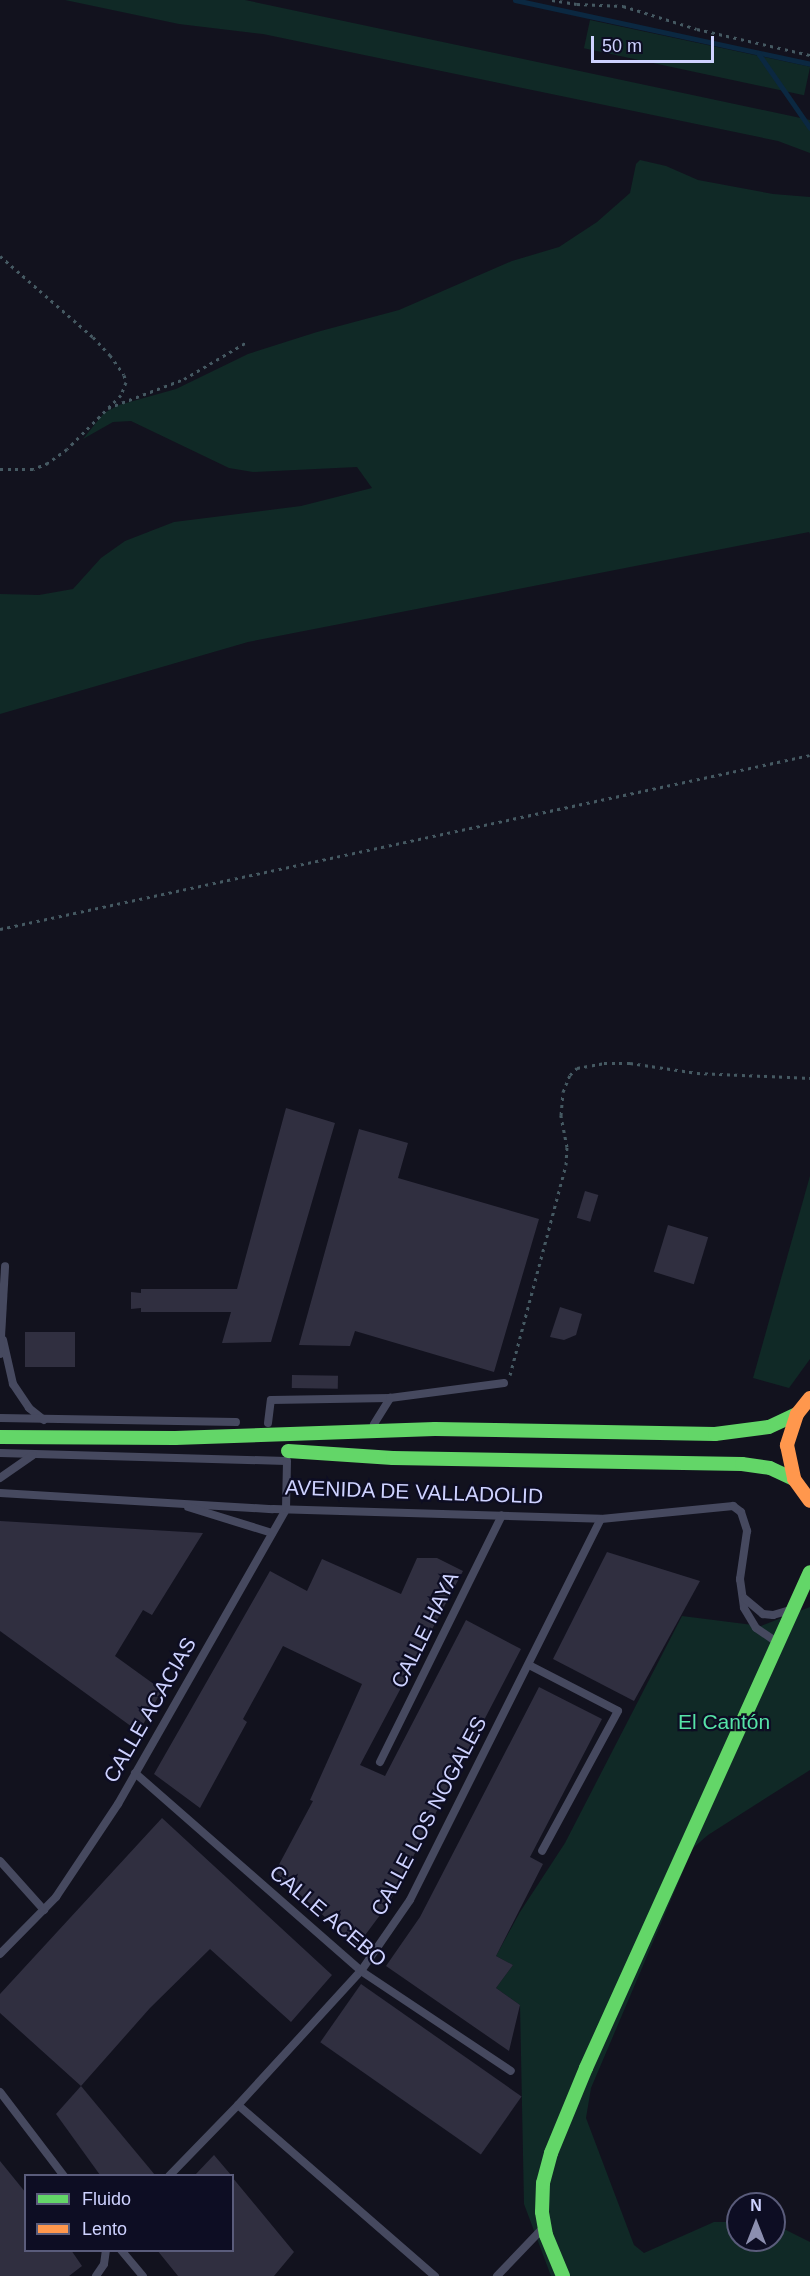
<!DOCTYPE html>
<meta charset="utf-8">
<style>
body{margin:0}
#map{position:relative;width:810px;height:2276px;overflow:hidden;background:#12121e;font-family:Helvetica,sans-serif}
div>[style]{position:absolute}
.green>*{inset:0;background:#102926;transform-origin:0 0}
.stream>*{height:5px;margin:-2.5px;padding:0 2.5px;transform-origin:2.5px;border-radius:2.5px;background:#0b2841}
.building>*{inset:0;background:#302f40;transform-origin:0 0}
.path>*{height:3px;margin-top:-1.5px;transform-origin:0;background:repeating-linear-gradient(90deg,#455962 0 3px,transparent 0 7.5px)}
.lane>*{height:8px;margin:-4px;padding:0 4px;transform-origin:4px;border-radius:4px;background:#46495f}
.fast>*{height:14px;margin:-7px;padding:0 7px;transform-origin:7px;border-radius:7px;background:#63d668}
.slow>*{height:14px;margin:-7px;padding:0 7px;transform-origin:7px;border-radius:7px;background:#ff974d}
span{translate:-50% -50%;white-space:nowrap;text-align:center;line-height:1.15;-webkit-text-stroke:4.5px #0d0d23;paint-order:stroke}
.street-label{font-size:21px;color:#ced2ff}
.park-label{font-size:21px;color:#56e3a7}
.legend{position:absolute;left:24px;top:2174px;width:210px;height:78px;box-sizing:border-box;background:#0d0d23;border:2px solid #5a5c7b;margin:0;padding:8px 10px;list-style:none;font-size:18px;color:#ced2ff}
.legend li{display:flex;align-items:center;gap:12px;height:30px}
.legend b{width:30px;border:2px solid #5a5c7b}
.north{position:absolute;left:726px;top:2192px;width:60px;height:60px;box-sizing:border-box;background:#0d0d23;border:2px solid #5a5c7b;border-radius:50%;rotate:0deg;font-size:16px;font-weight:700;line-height:24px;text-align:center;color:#ced2ff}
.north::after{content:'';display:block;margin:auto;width:21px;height:27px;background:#8c8fb0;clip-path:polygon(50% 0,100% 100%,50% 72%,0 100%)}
.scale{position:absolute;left:591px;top:36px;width:123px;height:27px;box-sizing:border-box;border:3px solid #ced2ff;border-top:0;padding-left:8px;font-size:18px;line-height:21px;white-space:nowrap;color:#ced2ff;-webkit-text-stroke:4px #0d0d23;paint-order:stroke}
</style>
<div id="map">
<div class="green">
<div style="clip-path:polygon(65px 0,245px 0,810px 120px,810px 153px,778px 141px,263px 34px,179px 24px)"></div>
<div style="left:590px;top:20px;width:225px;height:29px;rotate:12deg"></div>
<div style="clip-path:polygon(640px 160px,666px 166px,698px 180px,773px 194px,810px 197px,810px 534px,809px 532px,248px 642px,0 714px,0 594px,39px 595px,73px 589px,101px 558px,125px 541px,174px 522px,301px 506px,372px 488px,357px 467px,253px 472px,229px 468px,131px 421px,113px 422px,83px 439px,104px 413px,119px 405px,176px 389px,248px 354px,317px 332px,399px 310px,512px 261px,559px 247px,597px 222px,630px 193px,636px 164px)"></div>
<div style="clip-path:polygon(810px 1176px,810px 1359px,789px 1388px,753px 1378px)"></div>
<div style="clip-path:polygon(810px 1607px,810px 1770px,708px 1835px,693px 1848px,591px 2088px,586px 2118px,634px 2245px,644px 2253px,714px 2222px,738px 2222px,738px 2240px,774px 2240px,774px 2224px,810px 2242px,810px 2276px,551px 2276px,524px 2204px,520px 2005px,496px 1988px,513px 1965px,496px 1956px,520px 1912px,565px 1843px,682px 1616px,761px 1626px)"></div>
</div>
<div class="stream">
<div style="left:515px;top:0;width:302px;rotate:12.2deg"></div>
<div style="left:758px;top:53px;width:91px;rotate:55.3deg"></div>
</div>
<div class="building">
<div style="clip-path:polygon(286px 1108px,335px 1123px,271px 1342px,222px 1343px,231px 1312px,141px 1312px,141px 1308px,131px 1309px,131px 1292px,141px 1293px,141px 1289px,237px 1289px)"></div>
<div style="clip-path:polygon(359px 1129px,408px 1143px,398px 1178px,539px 1219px,494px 1372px,355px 1331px,350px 1346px,299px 1345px)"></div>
<div style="left:585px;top:1191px;width:14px;height:28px;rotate:17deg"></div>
<div style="left:668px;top:1225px;width:42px;height:49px;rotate:17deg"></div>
<div style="clip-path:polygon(560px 1307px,582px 1314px,576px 1335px,564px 1340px,550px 1337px)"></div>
<div style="left:25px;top:1332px;width:50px;height:35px"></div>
<div style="left:292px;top:1375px;width:46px;height:13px;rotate:1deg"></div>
<div style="clip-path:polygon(0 1521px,203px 1533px,152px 1615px,143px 1610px,115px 1656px,162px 1690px,139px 1732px,0 1631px)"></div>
<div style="clip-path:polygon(607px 1552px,700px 1581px,634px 1701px,553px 1659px)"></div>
<div style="clip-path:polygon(417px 1558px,437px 1558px,463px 1571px,360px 1765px,385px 1776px,466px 1620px,521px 1649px,389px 1903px,357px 1946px,275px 1872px,313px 1801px,310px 1800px,362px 1684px,283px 1646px,243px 1719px,247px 1722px,200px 1808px,154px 1774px,270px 1571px,307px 1591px,322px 1559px,401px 1594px)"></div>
<div style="clip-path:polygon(539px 1687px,602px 1719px,530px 1857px,543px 1864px,496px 1956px,513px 1965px,496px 1988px,520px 2005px,509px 2051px,386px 1966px,420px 1917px)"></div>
<div style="clip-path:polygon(162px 1818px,332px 1975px,291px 2022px,210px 1949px,150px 2008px,81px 2086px,0 2013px,0 1994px)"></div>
<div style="left:361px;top:1984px;width:196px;height:71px;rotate:35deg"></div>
<div style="clip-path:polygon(81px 2086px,155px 2175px,100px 2175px,56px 2114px)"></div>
<div style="clip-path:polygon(214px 2155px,231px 2175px,195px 2175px)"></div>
<div style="clip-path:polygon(0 2161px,26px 2193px,26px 2250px,71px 2250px,82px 2266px,69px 2276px,0 2276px)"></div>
<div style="clip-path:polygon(232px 2177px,294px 2252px,274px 2276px,178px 2276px,157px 2250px,232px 2250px)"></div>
</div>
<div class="path">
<div style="left:552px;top:0;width:25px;rotate:9deg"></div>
<div style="left:577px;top:4px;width:46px;rotate:2.5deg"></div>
<div style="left:623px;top:6px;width:77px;rotate:17.3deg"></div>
<div style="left:697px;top:29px;width:116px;rotate:13deg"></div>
<div style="left:0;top:256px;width:123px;rotate:41.1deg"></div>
<div style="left:93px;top:337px;width:25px;rotate:47deg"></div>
<div style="left:110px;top:355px;width:24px;rotate:55deg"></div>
<div style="left:124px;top:375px;width:7px;rotate:74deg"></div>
<div style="left:126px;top:382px;width:14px;rotate:111deg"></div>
<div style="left:121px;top:395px;width:76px;rotate:135deg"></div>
<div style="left:67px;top:449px;width:24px;rotate:144deg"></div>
<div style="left:48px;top:463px;width:16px;rotate:158deg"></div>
<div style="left:33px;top:469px;width:33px;rotate:180deg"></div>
<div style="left:108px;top:408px;width:81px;rotate:-20.9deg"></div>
<div style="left:184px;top:379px;width:71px;rotate:-30.5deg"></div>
<div style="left:0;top:929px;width:828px;rotate:-12.12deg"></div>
<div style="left:510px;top:1375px;width:217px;rotate:-75.1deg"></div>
<div style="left:566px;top:1165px;width:18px;rotate:-87deg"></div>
<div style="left:567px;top:1147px;width:33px;rotate:-101deg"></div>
<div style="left:561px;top:1115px;width:23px;rotate:-85deg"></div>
<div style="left:563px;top:1092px;width:18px;rotate:-68deg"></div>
<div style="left:570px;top:1075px;width:10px;rotate:-45deg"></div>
<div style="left:577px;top:1068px;width:27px;rotate:-10deg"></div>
<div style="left:604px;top:1063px;width:26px"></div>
<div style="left:630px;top:1063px;width:68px;rotate:8.5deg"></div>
<div style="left:697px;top:1073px;width:113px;rotate:2.5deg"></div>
</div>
<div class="lane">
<div style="left:3px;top:1340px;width:45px;rotate:77.2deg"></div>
<div style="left:13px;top:1384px;width:29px;rotate:56deg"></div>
<div style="left:29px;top:1408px;width:19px;rotate:39deg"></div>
<div style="left:0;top:1354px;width:88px;rotate:-86.7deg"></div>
<div style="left:0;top:1418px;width:236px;rotate:1deg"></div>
<div style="left:268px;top:1423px;width:23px;rotate:-83deg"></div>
<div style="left:271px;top:1400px;width:119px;rotate:-1deg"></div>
<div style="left:374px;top:1424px;width:31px;rotate:-58deg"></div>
<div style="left:390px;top:1398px;width:115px;rotate:-7.5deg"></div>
<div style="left:0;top:1453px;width:286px;rotate:1.6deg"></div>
<div style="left:0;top:1478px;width:40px;rotate:-34.9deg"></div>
<div style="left:0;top:1493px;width:273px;rotate:3.4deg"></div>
<div style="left:273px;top:1509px;width:328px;rotate:1.7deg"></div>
<div style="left:601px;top:1519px;width:133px;rotate:-5.6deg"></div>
<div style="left:733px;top:1506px;width:10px;rotate:37deg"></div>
<div style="left:741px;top:1512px;width:20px;rotate:72deg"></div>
<div style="left:747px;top:1531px;width:49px;rotate:98.3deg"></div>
<div style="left:740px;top:1579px;width:29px;rotate:82deg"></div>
<div style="left:744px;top:1608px;width:23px;rotate:59deg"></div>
<div style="left:756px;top:1628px;width:23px;rotate:34deg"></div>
<div style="left:188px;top:1507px;width:88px;rotate:17.2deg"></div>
<div style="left:744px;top:1598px;width:25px;rotate:40deg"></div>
<div style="left:763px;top:1614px;width:10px;rotate:6deg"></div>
<div style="left:773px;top:1615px;width:15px;rotate:-16deg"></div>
<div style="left:529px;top:1665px;width:100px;rotate:27.3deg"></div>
<div style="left:618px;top:1711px;width:159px;rotate:118.5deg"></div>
<div style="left:380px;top:1762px;width:275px;rotate:-63.7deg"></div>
<div style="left:135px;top:1773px;width:300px;rotate:41.2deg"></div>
<div style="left:361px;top:1971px;width:180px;rotate:33.7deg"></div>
<div style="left:0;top:1861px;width:66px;rotate:48.1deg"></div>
<div style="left:0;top:1954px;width:80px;rotate:-45.5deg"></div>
<div style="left:56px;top:1897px;width:112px;rotate:-56.3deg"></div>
<div style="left:118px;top:1804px;width:339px;rotate:-60.3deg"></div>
<div style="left:286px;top:1509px;width:48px;rotate:-88.8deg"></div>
<div style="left:0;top:2092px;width:106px;rotate:52.7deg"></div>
<div style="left:238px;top:2105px;width:261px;rotate:41deg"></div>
<div style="left:169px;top:2176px;width:99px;rotate:-45.8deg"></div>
<div style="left:238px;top:2105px;width:182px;rotate:-47.5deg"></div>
<div style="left:361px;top:1971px;width:86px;rotate:-55.4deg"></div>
<div style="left:410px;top:1900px;width:426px;rotate:-63.4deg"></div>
<div style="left:121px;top:2250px;width:34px;rotate:50deg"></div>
<div style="left:96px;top:2276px;width:14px;rotate:-56deg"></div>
<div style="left:104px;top:2264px;width:14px;rotate:-82deg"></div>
<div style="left:497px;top:2276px;width:65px;rotate:-46.2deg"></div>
</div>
<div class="fast">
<div style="left:0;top:1437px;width:175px;rotate:0.3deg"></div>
<div style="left:175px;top:1438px;width:260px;rotate:-2deg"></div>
<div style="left:435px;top:1429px;width:280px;rotate:1deg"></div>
<div style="left:715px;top:1434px;width:54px;rotate:-7.4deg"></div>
<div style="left:769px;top:1427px;width:31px;rotate:-25deg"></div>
<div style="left:288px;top:1451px;width:105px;rotate:3.8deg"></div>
<div style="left:393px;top:1458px;width:349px;rotate:1deg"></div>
<div style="left:742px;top:1464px;width:28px;rotate:8deg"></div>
<div style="left:770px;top:1468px;width:26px;rotate:25deg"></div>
<div style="left:563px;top:2276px;width:44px;rotate:-112.5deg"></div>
<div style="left:546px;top:2235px;width:23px;rotate:-100deg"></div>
<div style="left:542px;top:2212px;width:29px;rotate:-88deg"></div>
<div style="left:543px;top:2183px;width:31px;rotate:-75deg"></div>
<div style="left:551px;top:2153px;width:92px;rotate:-67.6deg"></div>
<div style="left:586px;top:2068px;width:544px;rotate:-65.7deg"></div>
</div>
<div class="slow">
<div style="left:810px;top:1398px;width:21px;rotate:129deg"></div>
<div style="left:797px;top:1414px;width:33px;rotate:108deg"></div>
<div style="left:787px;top:1445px;width:35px;rotate:78deg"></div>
<div style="left:794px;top:1479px;width:27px;rotate:54deg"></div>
</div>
<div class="street-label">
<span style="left:414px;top:1492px;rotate:2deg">AVENIDA DE VALLADOLID</span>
<span style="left:425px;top:1630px;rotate:-64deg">CALLE HAYA</span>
<span style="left:150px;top:1710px;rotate:-60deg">CALLE ACACIAS</span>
<span style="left:429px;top:1816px;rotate:-62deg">CALLE LOS NOGALES</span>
<span style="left:328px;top:1916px;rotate:40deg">CALLE ACEBO</span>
</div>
<div class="park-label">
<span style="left:724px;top:1722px">El Cantón</span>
</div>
<ul class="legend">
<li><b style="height:8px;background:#63d668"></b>Fluido</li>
<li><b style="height:8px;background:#ff974d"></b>Lento</li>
</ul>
<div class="north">N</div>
<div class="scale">50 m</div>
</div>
